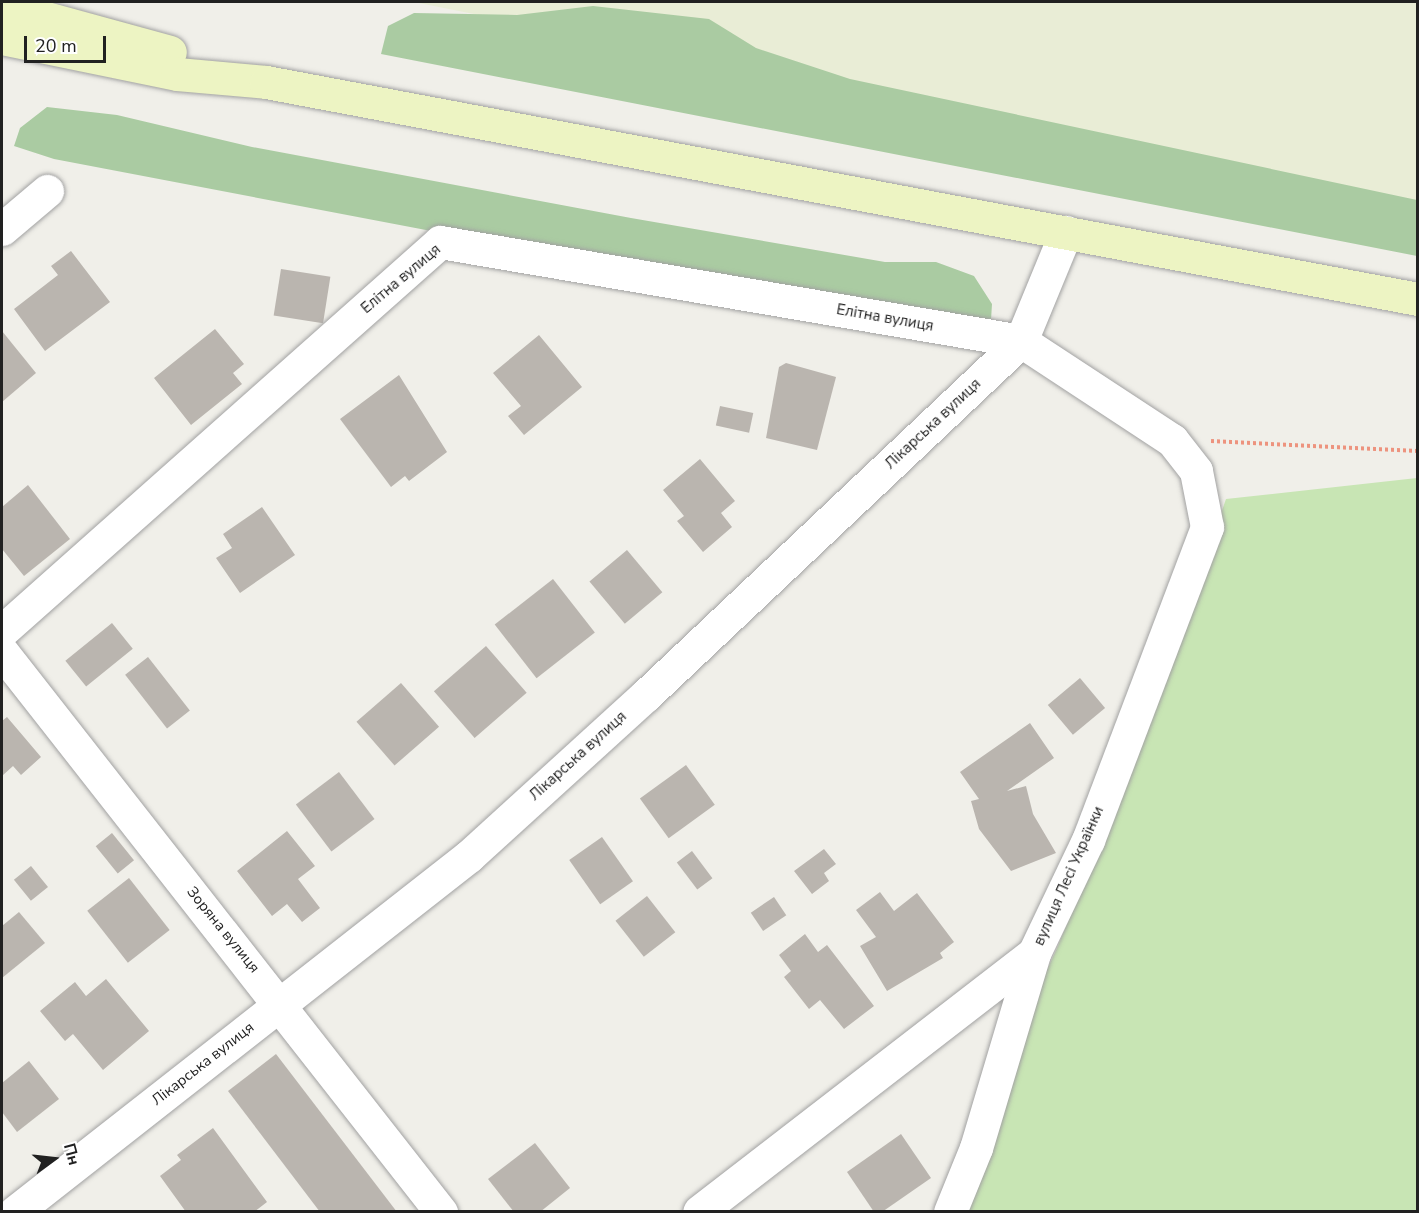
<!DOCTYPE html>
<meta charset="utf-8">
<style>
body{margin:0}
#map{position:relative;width:1419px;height:1213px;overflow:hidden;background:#f0efe9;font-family:"Nunito Sans",sans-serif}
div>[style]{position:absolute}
.farmland>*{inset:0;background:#e9edd6}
.grass>*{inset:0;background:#c8e5b4}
.forest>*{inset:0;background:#aacba2}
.building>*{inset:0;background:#bab5af;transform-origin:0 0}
.path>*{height:4px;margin-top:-2px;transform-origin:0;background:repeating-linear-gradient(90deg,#ed937e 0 3px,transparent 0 6px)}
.roads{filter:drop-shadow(0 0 2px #a2a2a2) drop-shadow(0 0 2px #a2a2a2)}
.street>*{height:33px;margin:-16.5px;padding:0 16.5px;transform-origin:16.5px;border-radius:16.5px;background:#fff}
.secondary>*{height:33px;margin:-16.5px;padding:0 16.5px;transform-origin:16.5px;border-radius:16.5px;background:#edf4c3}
span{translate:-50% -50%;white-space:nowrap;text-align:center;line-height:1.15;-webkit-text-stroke:6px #fff;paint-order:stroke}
.street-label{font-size:15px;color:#212121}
.frame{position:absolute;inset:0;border:3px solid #212121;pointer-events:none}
.north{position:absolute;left:24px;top:1129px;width:60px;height:60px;-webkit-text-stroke:4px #fff;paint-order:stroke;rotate:75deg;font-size:16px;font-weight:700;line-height:24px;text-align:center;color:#212121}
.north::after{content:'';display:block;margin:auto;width:21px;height:27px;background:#212121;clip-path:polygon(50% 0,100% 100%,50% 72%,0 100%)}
.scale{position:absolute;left:24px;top:36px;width:82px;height:27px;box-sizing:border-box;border:3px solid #212121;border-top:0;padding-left:8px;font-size:18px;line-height:21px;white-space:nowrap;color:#212121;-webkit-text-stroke:4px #fff;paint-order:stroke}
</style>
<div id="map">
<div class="farmland">
<div style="clip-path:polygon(414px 2px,1417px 2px,1417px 202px)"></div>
</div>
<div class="grass">
<div style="clip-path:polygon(1417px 478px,1417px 1211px,935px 1212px,1058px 946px,1158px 696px,1226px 499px)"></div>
</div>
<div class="forest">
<div style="clip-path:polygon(593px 6px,709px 19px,756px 48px,850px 79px,1417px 200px,1417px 256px,381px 54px,388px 26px,414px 13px,517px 15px)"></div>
<div style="clip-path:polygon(47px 107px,117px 115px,252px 147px,631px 218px,885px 262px,936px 262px,974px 276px,992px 304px,991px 320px,573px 258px,54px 159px,14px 146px,20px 128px)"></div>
</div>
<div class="building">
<div style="clip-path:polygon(71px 251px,110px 302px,45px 351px,14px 309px,58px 275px,51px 266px)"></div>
<div style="left:281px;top:269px;width:50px;height:47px;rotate:9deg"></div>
<div style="clip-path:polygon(215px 329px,244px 364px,233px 373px,242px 384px,191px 425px,154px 378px)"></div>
<div style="clip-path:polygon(2px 331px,36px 373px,2px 402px)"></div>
<div style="clip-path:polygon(539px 335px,582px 387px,524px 435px,508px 416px,521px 406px,493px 373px)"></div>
<div style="clip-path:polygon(786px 363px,836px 377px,817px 450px,766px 438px,779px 367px)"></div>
<div style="clip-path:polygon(399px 375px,447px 452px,409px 481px,405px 476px,391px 487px,340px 419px)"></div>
<div style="left:720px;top:406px;width:34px;height:20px;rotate:12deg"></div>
<div style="clip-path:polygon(700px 459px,735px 501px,721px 513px,732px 527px,703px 552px,677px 521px,684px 516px,663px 490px)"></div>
<div style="clip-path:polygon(28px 485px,70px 539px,24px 576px,2px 549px,2px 507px)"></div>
<div style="clip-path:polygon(262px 507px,295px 555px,240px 593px,216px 558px,232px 548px,223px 534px)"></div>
<div style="left:627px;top:550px;width:55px;height:49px;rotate:50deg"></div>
<div style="left:553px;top:579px;width:68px;height:74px;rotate:52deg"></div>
<div style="left:112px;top:623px;width:33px;height:60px;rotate:51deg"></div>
<div style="left:486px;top:646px;width:62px;height:69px;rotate:49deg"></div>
<div style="left:148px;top:657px;width:68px;height:29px;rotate:52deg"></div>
<div style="left:1080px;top:678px;width:39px;height:42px;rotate:50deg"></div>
<div style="left:401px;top:683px;width:58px;height:59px;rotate:49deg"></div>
<div style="clip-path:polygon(7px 717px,41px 757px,21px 775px,13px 766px,2px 776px,2px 721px)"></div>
<div style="clip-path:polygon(1030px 723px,1054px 758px,1007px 791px,1026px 786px,1033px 814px,1056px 853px,1011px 871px,979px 829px,971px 801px,979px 799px,960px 772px)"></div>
<div style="left:686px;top:765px;width:49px;height:57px;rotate:54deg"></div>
<div style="left:339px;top:772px;width:59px;height:54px;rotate:53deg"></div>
<div style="clip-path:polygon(287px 831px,315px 866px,298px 879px,320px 908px,302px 922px,287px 904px,272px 916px,237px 871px)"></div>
<div style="left:112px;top:833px;width:35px;height:21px;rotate:51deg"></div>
<div style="left:602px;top:837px;width:54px;height:40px;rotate:55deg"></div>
<div style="clip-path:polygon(824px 849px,836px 864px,824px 873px,829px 881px,812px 894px,794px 871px)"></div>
<div style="left:692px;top:851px;width:34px;height:19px;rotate:53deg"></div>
<div style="left:31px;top:866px;width:27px;height:22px;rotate:51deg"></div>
<div style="left:129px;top:878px;width:66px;height:53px;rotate:52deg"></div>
<div style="clip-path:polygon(880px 892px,894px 911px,917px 893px,954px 942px,940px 953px,943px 958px,887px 991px,860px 946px,876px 937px,856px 910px)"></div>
<div style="left:647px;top:896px;width:46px;height:40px;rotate:52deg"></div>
<div style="left:774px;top:897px;width:22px;height:28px;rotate:56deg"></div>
<div style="clip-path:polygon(19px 912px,45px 943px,2px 978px,2px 926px)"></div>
<div style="clip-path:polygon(805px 934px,818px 952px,827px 945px,874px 1006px,844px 1029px,820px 1000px,809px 1009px,784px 977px,791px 971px,779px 955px)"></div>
<div style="clip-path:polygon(106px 979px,149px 1031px,103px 1070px,73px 1034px,65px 1041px,40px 1011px,75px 982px,86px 996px)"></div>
<div style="clip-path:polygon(276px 1054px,397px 1212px,320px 1212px,228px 1091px)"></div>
<div style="clip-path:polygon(29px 1061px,59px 1099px,17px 1132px,2px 1112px,2px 1083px)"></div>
<div style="clip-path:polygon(213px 1128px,267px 1202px,254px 1212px,186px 1212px,160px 1176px,181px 1160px,177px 1155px)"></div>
<div style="clip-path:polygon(901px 1134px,931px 1178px,882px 1212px,874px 1212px,847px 1172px)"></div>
<div style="clip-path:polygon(535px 1143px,570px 1188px,540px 1212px,514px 1212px,488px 1179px)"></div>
</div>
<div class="path">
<div style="left:1211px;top:441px;width:207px;rotate:2.8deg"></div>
</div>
<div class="roads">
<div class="street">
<div style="left:2px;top:229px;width:59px;rotate:-40.2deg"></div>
<div style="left:2px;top:631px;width:586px;rotate:-41.61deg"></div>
<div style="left:440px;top:242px;width:589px;rotate:9.67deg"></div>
<div style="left:1021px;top:341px;width:181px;rotate:33.3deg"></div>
<div style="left:1172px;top:440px;width:39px;rotate:52deg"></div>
<div style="left:1196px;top:471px;width:57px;rotate:78.9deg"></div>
<div style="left:1207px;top:527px;width:335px;rotate:110.8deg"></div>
<div style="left:1088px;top:840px;width:125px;rotate:115.5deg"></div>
<div style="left:1034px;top:953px;width:423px;rotate:142.3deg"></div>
<div style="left:2px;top:652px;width:712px;rotate:51.91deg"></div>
<div style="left:15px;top:1212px;width:577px;rotate:-38.1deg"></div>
<div style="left:469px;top:856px;width:239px;rotate:-42.3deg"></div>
<div style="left:646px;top:695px;width:516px;rotate:-43.35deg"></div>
<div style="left:1021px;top:341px;width:118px;rotate:-67.6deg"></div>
<div style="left:950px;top:1212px;width:69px;rotate:-67.9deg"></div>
<div style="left:976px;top:1148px;width:203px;rotate:-73.4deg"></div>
</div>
<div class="secondary">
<div style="left:2px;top:6px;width:174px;rotate:15.3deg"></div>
<div style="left:2px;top:38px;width:179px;rotate:11.6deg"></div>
<div style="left:177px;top:74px;width:89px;rotate:5.1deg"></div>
<div style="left:266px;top:82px;width:1172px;rotate:10.67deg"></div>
</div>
</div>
<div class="street-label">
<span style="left:401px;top:279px;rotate:-40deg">Елітна вулиця</span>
<span style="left:885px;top:318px;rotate:10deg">Елітна вулиця</span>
<span style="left:933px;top:424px;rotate:-43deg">Лікарська вулиця</span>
<span style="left:578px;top:756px;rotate:-42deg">Лікарська вулиця</span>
<span style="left:1069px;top:876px;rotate:-66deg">вулиця Лесі Українки</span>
<span style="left:223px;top:930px;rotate:51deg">Зоряна вулиця</span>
<span style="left:203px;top:1064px;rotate:-38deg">Лікарська вулиця</span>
</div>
<div class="frame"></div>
<div class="north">Пн</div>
<div class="scale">20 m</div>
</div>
